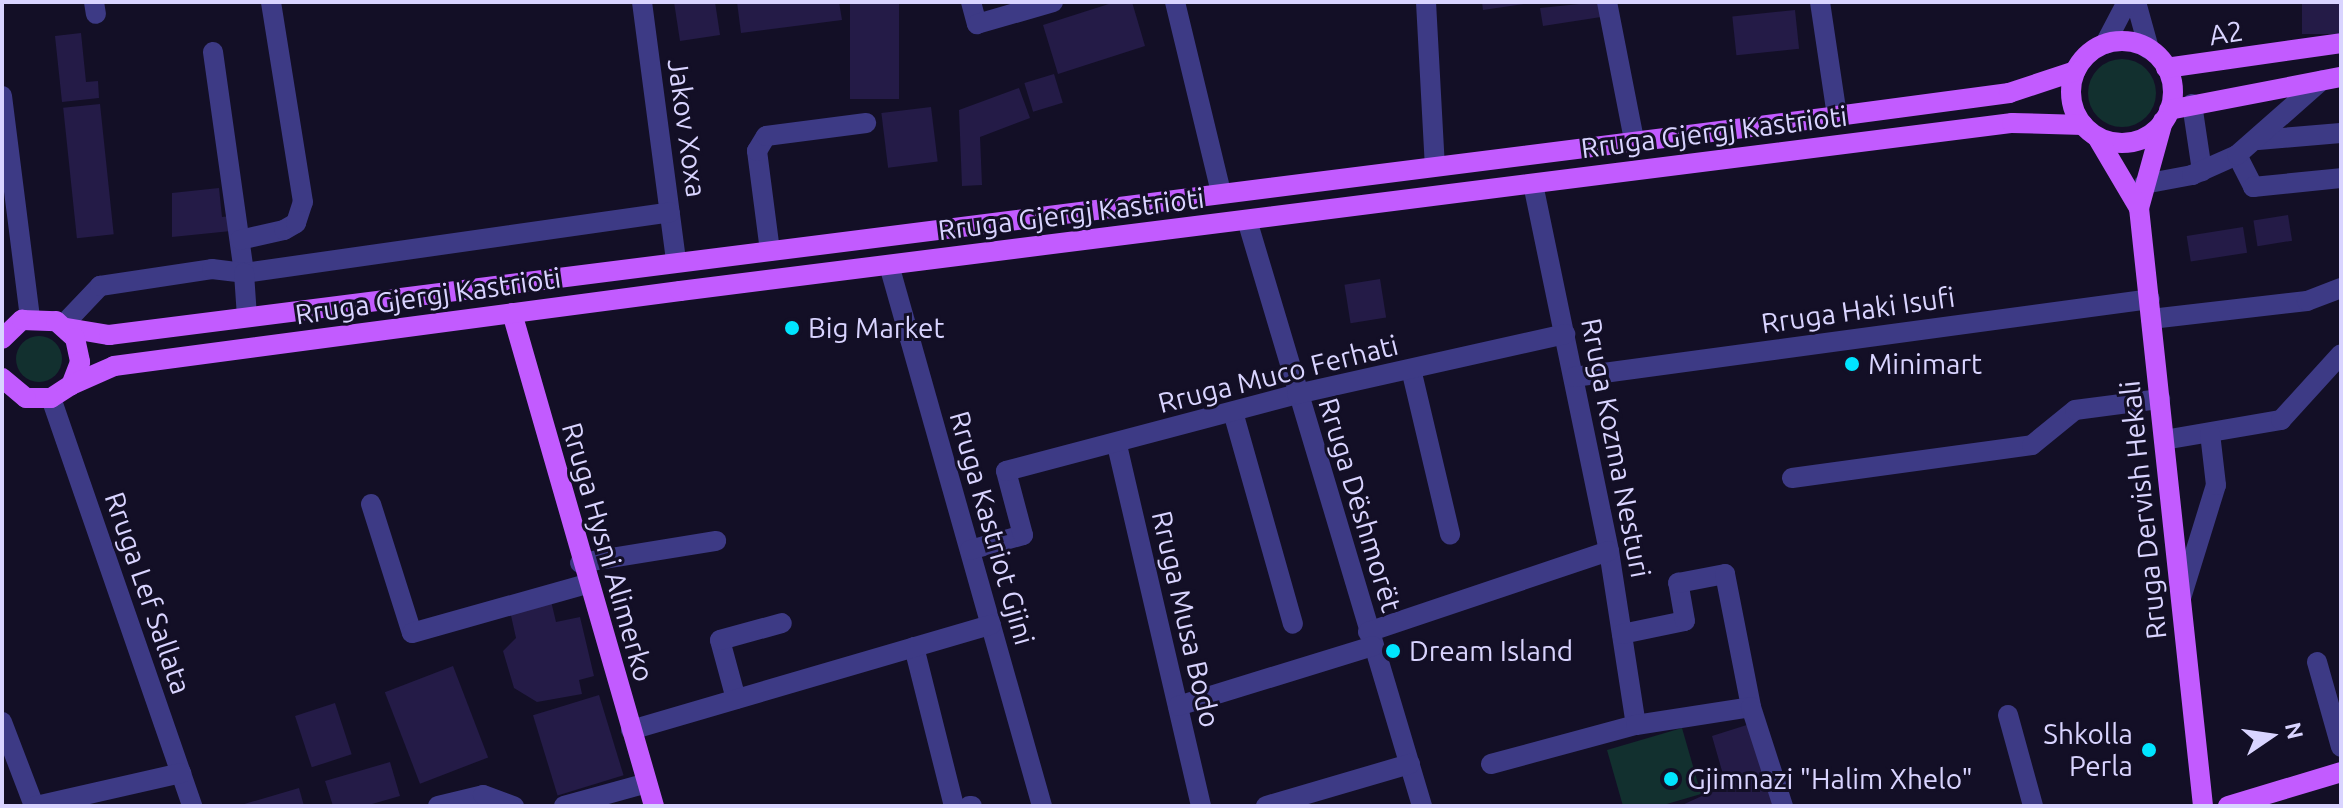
<!DOCTYPE html>
<meta charset="utf-8">
<style>
body{margin:0}
#map{position:relative;width:2343px;height:808px;overflow:hidden;background:#130f26;font-family:Ubuntu,sans-serif}
div>[style]{position:absolute}
.green>*{inset:0;background:#12302f}
.round{border-radius:50%}
.building>*{inset:0;background:#241b47;transform-origin:0 0}
.minor>*{height:20px;margin:-10px;padding:0 10px;transform-origin:10px;border-radius:10px;background:#3d3a85}
.major>*{height:20px;margin:-10px;padding:0 10px;transform-origin:10px;border-radius:10px;background:#c25bff}
.major>.ring{margin:-10px;padding:0;box-sizing:content-box;background:none;border:20px solid #c25bff;border-radius:50%}
.dots>*{width:22px;height:22px;translate:-50% -50%;box-sizing:border-box;border:4px solid #130f26;border-radius:50%}
span{translate:-50% -50%;white-space:nowrap;text-align:center;line-height:1.15;-webkit-text-stroke:6px #130f26;paint-order:stroke}
.street-label{font-size:28px;color:#d9d4ff}
.poi-label{font-size:28px;color:#d9d4ff}
.left{translate:0 -50%;text-align:left}
.right{translate:-100% -50%;text-align:right}
.frame{position:absolute;inset:0;border:4px solid #d9d4ff;pointer-events:none}
.north{position:absolute;left:2231px;top:696px;width:80px;height:80px;-webkit-text-stroke:6px #130f26;paint-order:stroke;rotate:77deg;font-size:22px;font-weight:700;line-height:32px;text-align:center;color:#d9d4ff}
.north::after{content:'';display:block;margin:auto;width:28px;height:36px;background:#d9d4ff;clip-path:polygon(50% 0,100% 100%,50% 72%,0 100%)}
</style>
<div id="map">
<div class="green">
<div class="round" style="left:2088px;top:59px;width:68px;height:68px"></div>
<div class="round" style="left:16px;top:336px;width:46px;height:46px"></div>
<div style="clip-path:polygon(1682px 728px,1701px 794px,1660px 806px,1623px 806px,1607px 750px)"></div>
</div>
<div class="building">
<div style="clip-path:polygon(674px 2px,715px 2px,720px 35px,680px 41px)"></div>
<div style="clip-path:polygon(737px 2px,839px 2px,842px 20px,741px 33px)"></div>
<div style="left:850px;top:2px;width:49px;height:97px"></div>
<div style="clip-path:polygon(1115px 2px,1132px 2px,1145px 46px,1058px 74px,1043px 25px)"></div>
<div style="clip-path:polygon(1482px 2px,1524px 2px,1524px 4px,1483px 10px)"></div>
<div style="clip-path:polygon(1599px 2px,1601px 17px,1543px 26px,1540px 8px)"></div>
<div style="left:2341px;top:4px;width:30px;height:39px;rotate:90deg"></div>
<div style="left:1795px;top:10px;width:39px;height:63px;rotate:84deg"></div>
<div style="clip-path:polygon(81px 33px,86px 82px,98px 81px,99px 98px,62px 102px,55px 36px)"></div>
<div style="left:1054px;top:74px;width:30px;height:31px;rotate:73deg"></div>
<div style="clip-path:polygon(1019px 88px,1030px 118px,980px 137px,982px 185px,962px 186px,959px 110px)"></div>
<div style="left:100px;top:104px;width:131px;height:37px;rotate:84deg"></div>
<div style="left:931px;top:107px;width:55px;height:50px;rotate:83deg"></div>
<div style="clip-path:polygon(219px 188px,222px 217px,230px 216px,231px 231px,172px 237px,172px 193px)"></div>
<div style="left:2288px;top:215px;width:26px;height:35px;rotate:81deg"></div>
<div style="left:2243px;top:227px;width:26px;height:57px;rotate:81deg"></div>
<div style="left:1380px;top:279px;width:39px;height:36px;rotate:81deg"></div>
<div style="clip-path:polygon(551px 601px,556px 622px,580px 617px,594px 676px,579px 680px,582px 694px,537px 702px,514px 688px,503px 651px,516px 638px,510px 611px)"></div>
<div style="left:453px;top:666px;width:98px;height:73px;rotate:69deg"></div>
<div style="left:599px;top:695px;width:84px;height:69px;rotate:73deg"></div>
<div style="left:335px;top:703px;width:54px;height:42px;rotate:72deg"></div>
<div style="clip-path:polygon(1750px 724px,1775px 806px,1680px 806px,1726px 785px,1712px 736px)"></div>
<div style="clip-path:polygon(390px 762px,400px 796px,365px 806px,333px 806px,325px 781px)"></div>
<div style="clip-path:polygon(299px 788px,304px 806px,241px 806px,241px 805px)"></div>
</div>
<div class="minor">
<div style="left:94px;top:2px;width:12px;rotate:81deg"></div>
<div style="left:642px;top:2px;width:262px;rotate:82.5deg"></div>
<div style="left:971px;top:2px;width:23px;rotate:75deg"></div>
<div style="left:977px;top:24px;width:79px;rotate:-16.1deg"></div>
<div style="left:1175px;top:2px;width:195px;rotate:76.4deg"></div>
<div style="left:1426px;top:2px;width:164px;rotate:86.9deg"></div>
<div style="left:1607px;top:2px;width:141px;rotate:78.9deg"></div>
<div style="left:1820px;top:2px;width:115px;rotate:81.5deg"></div>
<div style="left:2136px;top:2px;width:49px;rotate:74.5deg"></div>
<div style="left:2105px;top:44px;width:47px;rotate:-62.4deg"></div>
<div style="left:213px;top:52px;width:223px;rotate:82deg"></div>
<div style="left:244px;top:273px;width:430px;rotate:-8.1deg"></div>
<div style="left:2px;top:96px;width:224px;rotate:82.8deg"></div>
<div style="left:2192px;top:104px;width:68px;rotate:81.5deg"></div>
<div style="left:2258px;top:140px;width:83px;rotate:-4.8deg"></div>
<div style="left:2237px;top:155px;width:36px;rotate:63deg"></div>
<div style="left:2253px;top:187px;width:88px;rotate:-5.8deg"></div>
<div style="left:1533px;top:184px;width:375px;rotate:78.3deg"></div>
<div style="left:1609px;top:551px;width:176px;rotate:81.2deg"></div>
<div style="left:2144px;top:184px;width:49px;rotate:-10.6deg"></div>
<div style="left:2192px;top:175px;width:49px;rotate:-24deg"></div>
<div style="left:2237px;top:155px;width:113px;rotate:-41.4deg"></div>
<div style="left:1247px;top:220px;width:612px;rotate:73.37deg"></div>
<div style="left:240px;top:240px;width:45px;rotate:-12.8deg"></div>
<div style="left:284px;top:230px;width:14px;rotate:-30deg"></div>
<div style="left:296px;top:223px;width:22px;rotate:-72deg"></div>
<div style="left:303px;top:202px;width:203px;rotate:-99.1deg"></div>
<div style="left:770px;top:251px;width:101px;rotate:-97.4deg"></div>
<div style="left:757px;top:151px;width:17px;rotate:-59deg"></div>
<div style="left:766px;top:136px;width:101px;rotate:-7.4deg"></div>
<div style="left:889px;top:265px;width:562px;rotate:74.21deg"></div>
<div style="left:2151px;top:319px;width:157px;rotate:-6.6deg"></div>
<div style="left:2307px;top:301px;width:36px;rotate:-21deg"></div>
<div style="left:63px;top:325px;width:54px;rotate:-46.5deg"></div>
<div style="left:100px;top:286px;width:113px;rotate:-8.6deg"></div>
<div style="left:212px;top:269px;width:32px;rotate:7deg"></div>
<div style="left:244px;top:273px;width:44px;rotate:86.1deg"></div>
<div style="left:1411px;top:369px;width:170px;rotate:76.7deg"></div>
<div style="left:1574px;top:377px;width:581px;rotate:-7.71deg"></div>
<div style="left:51px;top:398px;width:432px;rotate:70.9deg"></div>
<div style="left:1233px;top:412px;width:220px;rotate:74.2deg"></div>
<div style="left:2164px;top:440px;width:119px;rotate:-9.7deg"></div>
<div style="left:2281px;top:420px;width:89px;rotate:-47.7deg"></div>
<div style="left:1117px;top:445px;width:371px;rotate:76.9deg"></div>
<div style="left:1792px;top:478px;width:242px;rotate:-7.8deg"></div>
<div style="left:2032px;top:445px;width:55px;rotate:-39.1deg"></div>
<div style="left:2075px;top:410px;width:86px;rotate:-7.4deg"></div>
<div style="left:371px;top:504px;width:135px;rotate:72.4deg"></div>
<div style="left:412px;top:633px;width:181px;rotate:-15.7deg"></div>
<div style="left:970px;top:550px;width:55px;rotate:-15.8deg"></div>
<div style="left:1023px;top:535px;width:66px;rotate:-104.9deg"></div>
<div style="left:1006px;top:471px;width:301px;rotate:-14.8deg"></div>
<div style="left:1297px;top:394px;width:275px;rotate:-12.6deg"></div>
<div style="left:580px;top:563px;width:138px;rotate:-9.2deg"></div>
<div style="left:2181px;top:598px;width:118px;rotate:-72.8deg"></div>
<div style="left:2216px;top:485px;width:52px;rotate:-96.6deg"></div>
<div style="left:1368px;top:632px;width:254px;rotate:-18.6deg"></div>
<div style="left:1622px;top:634px;width:64px;rotate:-11.7deg"></div>
<div style="left:1685px;top:621px;width:39px;rotate:-100deg"></div>
<div style="left:1678px;top:583px;width:48px;rotate:-10.8deg"></div>
<div style="left:1725px;top:574px;width:136px;rotate:78.9deg"></div>
<div style="left:914px;top:647px;width:164px;rotate:75.9deg"></div>
<div style="left:2317px;top:662px;width:88px;rotate:74.2deg"></div>
<div style="left:736px;top:699px;width:61px;rotate:-105.2deg"></div>
<div style="left:720px;top:640px;width:64px;rotate:-15.3deg"></div>
<div style="left:1178px;top:706px;width:204px;rotate:-17.1deg"></div>
<div style="left:2008px;top:715px;width:94px;rotate:74.6deg"></div>
<div style="left:2px;top:722px;width:90px;rotate:69.1deg"></div>
<div style="left:631px;top:730px;width:375px;rotate:-16.3deg"></div>
<div style="left:1491px;top:764px;width:150px;rotate:-15.1deg"></div>
<div style="left:1636px;top:725px;width:116px;rotate:-8.9deg"></div>
<div style="left:1751px;top:707px;width:104px;rotate:72.1deg"></div>
<div style="left:36px;top:806px;width:149px;rotate:-12.8deg"></div>
<div style="left:438px;top:806px;width:46px;rotate:-13.7deg"></div>
<div style="left:483px;top:795px;width:33px;rotate:20deg"></div>
<div style="left:564px;top:806px;width:86px;rotate:-15.5deg"></div>
<div style="left:969px;top:806px;width:3px"></div>
<div style="left:1266px;top:806px;width:150px;rotate:-16.3deg"></div>
</div>
<div class="major">
<div class="ring" style="left:2071px;top:41px;width:82px;height:82px"></div>
<div style="left:2166px;top:68px;width:177px;rotate:-8.1deg"></div>
<div style="left:2169px;top:110px;width:175px;rotate:-10.9deg"></div>
<div style="left:2163px;top:121px;width:90px;rotate:105.4deg"></div>
<div style="left:2139px;top:208px;width:601px;rotate:83.89deg"></div>
<div style="left:2097px;top:137px;width:82px;rotate:59.4deg"></div>
<div style="left:512px;top:313px;width:513px;rotate:73.93deg"></div>
<div style="left:67px;top:328px;width:43px;rotate:9.5deg"></div>
<div style="left:109px;top:335px;width:1742px;rotate:-7.22deg"></div>
<div style="left:1837px;top:116px;width:174px;rotate:-7.6deg"></div>
<div style="left:2009px;top:93px;width:70px;rotate:-18.4deg"></div>
<div style="left:2px;top:339px;width:28px;rotate:-44deg"></div>
<div style="left:22px;top:320px;width:34px;rotate:2deg"></div>
<div style="left:56px;top:321px;width:25px;rotate:42deg"></div>
<div style="left:75px;top:338px;width:25px;rotate:78deg"></div>
<div style="left:80px;top:362px;width:25px;rotate:111deg"></div>
<div style="left:71px;top:385px;width:24px;rotate:147deg"></div>
<div style="left:51px;top:398px;width:25px;rotate:180deg"></div>
<div style="left:26px;top:398px;width:31px;rotate:-140deg"></div>
<div style="left:71px;top:385px;width:47px;rotate:-23.8deg"></div>
<div style="left:114px;top:366px;width:571px;rotate:-7.55deg"></div>
<div style="left:680px;top:291px;width:1343px;rotate:-7.19deg"></div>
<div style="left:2012px;top:123px;width:71px;rotate:1.6deg"></div>
<div style="left:2228px;top:806px;width:118px;rotate:-16.7deg"></div>
</div>
<div class="dots">
<div style="left:792px;top:328px;background:#00e5ff"></div>
<div style="left:1852px;top:364px;background:#00e5ff"></div>
<div style="left:1393px;top:651px;background:#00e5ff"></div>
<div style="left:2149px;top:750px;background:#00e5ff"></div>
<div style="left:1671px;top:779px;background:#00e5ff"></div>
</div>
<div class="street-label">
<span style="left:2226px;top:33px;rotate:-9deg">A2</span>
<span style="left:687px;top:128px;rotate:82deg">Jakov Xoxa</span>
<span style="left:1714px;top:132px;rotate:-7deg">Rruga Gjergj Kastrioti</span>
<span style="left:1071px;top:214px;rotate:-7deg">Rruga Gjergj Kastrioti</span>
<span style="left:428px;top:296px;rotate:-8deg">Rruga Gjergj Kastrioti</span>
<span style="left:1858px;top:310px;rotate:-8deg">Rruga Haki Isufi</span>
<span style="left:1278px;top:374px;rotate:-14deg">Rruga Muco Ferhati</span>
<span style="left:1616px;top:448px;rotate:79deg">Rruga Kozma Nesturi</span>
<span style="left:1360px;top:505px;rotate:73deg">Rruga Dëshmorët</span>
<span style="left:2143px;top:510px;rotate:-96deg">Rruga Dervish Hekali</span>
<span style="left:992px;top:528px;rotate:74deg">Rruga Kastriot Gjini</span>
<span style="left:608px;top:552px;rotate:74deg">Rruga Hysni Alimerko</span>
<span style="left:148px;top:593px;rotate:71deg">Rruga Lef Sallata</span>
<span style="left:1186px;top:619px;rotate:77deg">Rruga Musa Bodo</span>
</div>
<div class="poi-label">
<span class="left" style="left:808px;top:328px">Big Market</span>
<span class="left" style="left:1868px;top:364px">Minimart</span>
<span class="left" style="left:1409px;top:651px">Dream Island</span>
<span class="right" style="left:2133px;top:750px">Shkolla<br>Perla</span>
<span class="left" style="left:1687px;top:779px">Gjimnazi "Halim Xhelo"</span>
</div>
<div class="frame"></div>
<div class="north">N</div>
</div>
